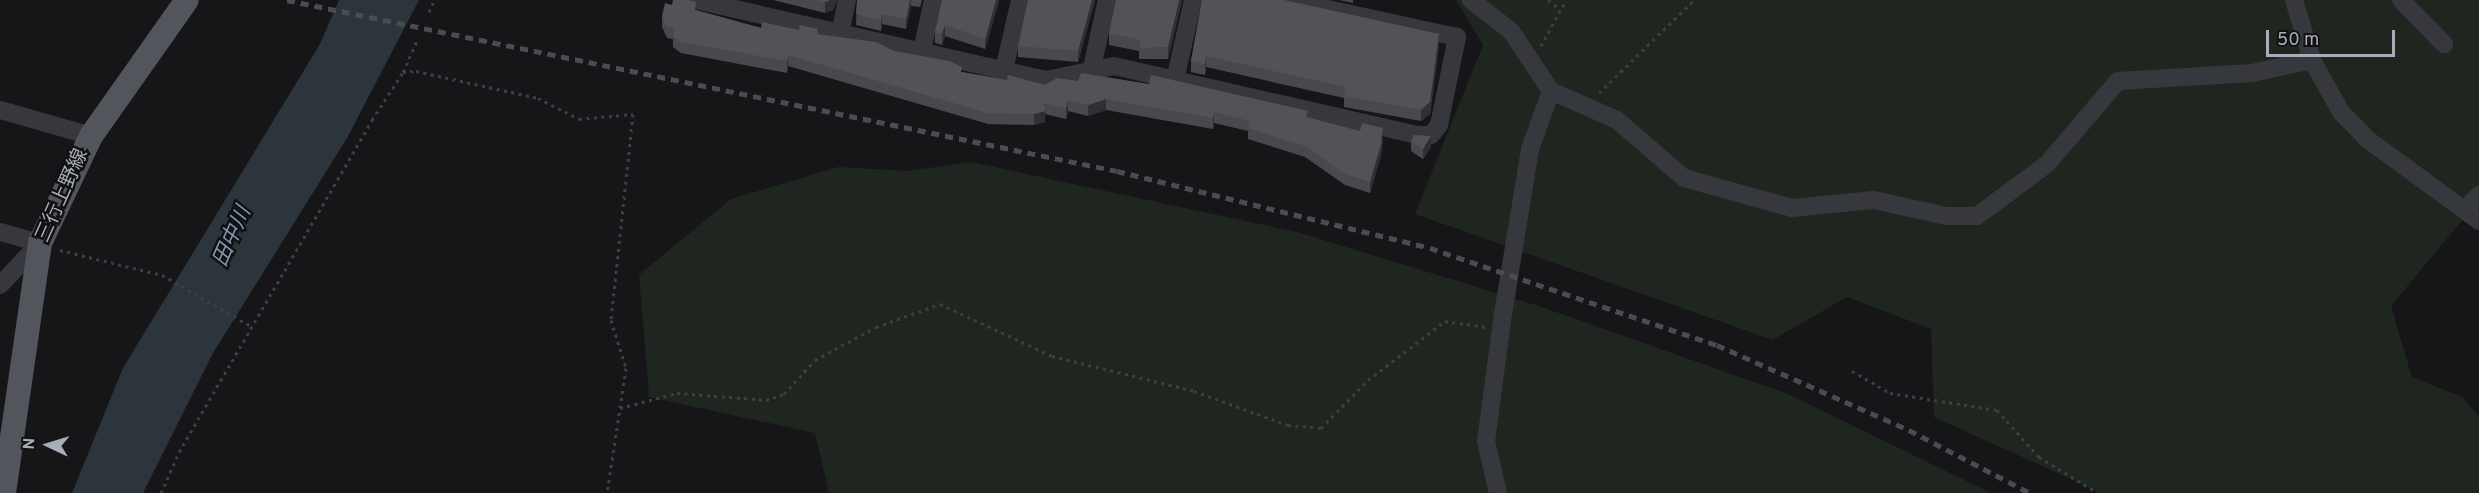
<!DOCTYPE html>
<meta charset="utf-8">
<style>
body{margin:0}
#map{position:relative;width:2479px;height:493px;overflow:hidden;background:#161618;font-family:Overpass,"Noto Sans JP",sans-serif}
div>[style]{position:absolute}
.green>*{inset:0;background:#1e261f}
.water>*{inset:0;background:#2c353c}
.path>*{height:3px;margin-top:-1.5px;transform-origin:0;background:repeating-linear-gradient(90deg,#3d3f44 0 3px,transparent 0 7.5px)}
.minor>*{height:18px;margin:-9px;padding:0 9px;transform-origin:9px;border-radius:9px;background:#37383d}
.major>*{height:24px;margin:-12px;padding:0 12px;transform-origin:12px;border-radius:12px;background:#53555c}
.rail>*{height:4.5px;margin-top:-2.25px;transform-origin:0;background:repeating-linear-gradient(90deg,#4a4c52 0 8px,transparent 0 14px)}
.wall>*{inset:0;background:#47494d}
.shaded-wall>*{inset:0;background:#2f3033}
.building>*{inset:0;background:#525359}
span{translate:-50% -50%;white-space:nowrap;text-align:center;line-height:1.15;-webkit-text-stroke:5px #111113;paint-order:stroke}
.street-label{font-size:20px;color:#a8adb8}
.water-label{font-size:21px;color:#7f9bb3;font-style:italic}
.north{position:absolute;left:18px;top:415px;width:60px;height:60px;-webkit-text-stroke:4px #111113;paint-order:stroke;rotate:274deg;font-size:16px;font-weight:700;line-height:24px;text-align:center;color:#a8adb8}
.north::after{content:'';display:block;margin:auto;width:21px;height:27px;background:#a8adb8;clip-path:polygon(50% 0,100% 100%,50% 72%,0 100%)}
.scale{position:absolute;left:2266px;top:30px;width:129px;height:27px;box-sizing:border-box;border:3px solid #a8adb8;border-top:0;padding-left:8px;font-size:18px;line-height:21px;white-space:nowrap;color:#a8adb8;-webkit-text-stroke:4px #111113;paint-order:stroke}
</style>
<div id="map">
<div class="green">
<div style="clip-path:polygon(1456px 0,2479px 0,2479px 213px,2474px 209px,2459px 224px,2391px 306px,2412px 377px,2462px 397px,2479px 416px,2479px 493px,2101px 493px,1934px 417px,1931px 329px,1847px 297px,1773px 340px,1415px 214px,1483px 45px)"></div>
<div style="clip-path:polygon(971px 162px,1297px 232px,1539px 306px,1788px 394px,1991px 493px,829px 493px,815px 433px,649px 397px,639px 275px,731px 199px,838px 167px,908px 171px)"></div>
</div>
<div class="water">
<div style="clip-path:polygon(339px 0,419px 0,347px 138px,213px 353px,143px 493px,72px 493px,123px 368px,320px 44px)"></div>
</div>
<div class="path">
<div style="left:1548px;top:0;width:14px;rotate:36deg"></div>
<div style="left:429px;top:12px;width:13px;rotate:-67deg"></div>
<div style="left:1541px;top:46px;width:52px;rotate:-61.5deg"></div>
<div style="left:403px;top:72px;width:35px;rotate:-66deg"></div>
<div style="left:1599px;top:93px;width:133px;rotate:-44.4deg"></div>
<div style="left:60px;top:250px;width:105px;rotate:13.8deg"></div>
<div style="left:162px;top:275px;width:103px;rotate:29.8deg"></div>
<div style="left:1852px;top:371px;width:44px;rotate:30.1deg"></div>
<div style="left:1890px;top:393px;width:108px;rotate:9deg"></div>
<div style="left:1997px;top:410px;width:63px;rotate:48.2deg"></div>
<div style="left:2039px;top:457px;width:69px;rotate:31.4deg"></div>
<div style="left:620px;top:408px;width:59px;rotate:-14.7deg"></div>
<div style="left:677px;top:393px;width:89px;rotate:4.5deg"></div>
<div style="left:766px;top:400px;width:19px;rotate:-18deg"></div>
<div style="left:784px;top:394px;width:46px;rotate:-47.6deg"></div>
<div style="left:815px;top:360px;width:69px;rotate:-28.4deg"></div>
<div style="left:876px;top:327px;width:68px;rotate:-19.8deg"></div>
<div style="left:940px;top:304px;width:123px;rotate:24.9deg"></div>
<div style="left:1052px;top:356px;width:146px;rotate:13.8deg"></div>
<div style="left:1194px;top:391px;width:100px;rotate:19.9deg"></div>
<div style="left:1288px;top:425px;width:33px;rotate:5deg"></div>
<div style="left:1321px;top:428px;width:67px;rotate:-45.6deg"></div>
<div style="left:1368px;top:380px;width:97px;rotate:-37.5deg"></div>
<div style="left:1445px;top:321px;width:41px;rotate:8.3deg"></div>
<div style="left:161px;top:493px;width:45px;rotate:-66.3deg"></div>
<div style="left:179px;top:452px;width:384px;rotate:-59.8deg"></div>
<div style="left:372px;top:120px;width:57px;rotate:-57.1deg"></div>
<div style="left:403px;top:72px;width:13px;rotate:-4deg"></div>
<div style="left:416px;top:71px;width:125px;rotate:12.5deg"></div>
<div style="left:538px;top:98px;width:46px;rotate:27.1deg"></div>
<div style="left:579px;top:119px;width:54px;rotate:-5.3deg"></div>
<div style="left:633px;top:114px;width:207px;rotate:96.1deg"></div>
<div style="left:611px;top:320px;width:50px;rotate:72.6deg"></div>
<div style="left:626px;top:368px;width:126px;rotate:98.6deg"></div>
</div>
<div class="minor">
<div style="left:696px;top:0;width:359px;rotate:12.9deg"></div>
<div style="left:1046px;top:80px;width:69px;rotate:-11.6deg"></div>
<div style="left:1114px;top:66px;width:311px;rotate:12.8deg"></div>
<div style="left:1417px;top:135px;width:14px"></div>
<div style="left:1431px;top:135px;width:13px;rotate:-51deg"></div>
<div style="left:1439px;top:125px;width:90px;rotate:-78.4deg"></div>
<div style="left:1457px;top:37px;width:175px;rotate:-167.8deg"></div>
<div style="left:1471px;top:0;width:51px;rotate:37.8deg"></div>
<div style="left:1511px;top:31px;width:72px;rotate:56.3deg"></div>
<div style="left:1551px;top:91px;width:72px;rotate:23.7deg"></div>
<div style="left:1617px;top:120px;width:89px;rotate:40.9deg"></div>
<div style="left:1684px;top:178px;width:112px;rotate:15.5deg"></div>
<div style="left:1792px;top:208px;width:82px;rotate:-5.6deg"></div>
<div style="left:1874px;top:200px;width:74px;rotate:12.5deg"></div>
<div style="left:1946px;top:216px;width:31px"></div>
<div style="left:1977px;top:216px;width:87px;rotate:-36.6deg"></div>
<div style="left:2047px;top:164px;width:109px;rotate:-49.5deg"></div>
<div style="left:2118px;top:81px;width:134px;rotate:-3.4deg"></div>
<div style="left:2252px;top:73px;width:61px;rotate:-12.2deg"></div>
<div style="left:2294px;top:0;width:63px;rotate:73.3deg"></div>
<div style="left:2312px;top:60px;width:60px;rotate:60.9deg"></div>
<div style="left:2341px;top:112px;width:37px;rotate:46deg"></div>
<div style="left:2367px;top:139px;width:139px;rotate:36.2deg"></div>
<div style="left:2401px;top:0;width:62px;rotate:45.7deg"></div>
<div style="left:840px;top:33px;width:34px;rotate:-78deg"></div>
<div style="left:922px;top:51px;width:52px;rotate:-77.8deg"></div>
<div style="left:1004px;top:70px;width:72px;rotate:-77.1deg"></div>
<div style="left:1091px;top:72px;width:74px;rotate:-77.5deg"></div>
<div style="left:1175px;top:80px;width:82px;rotate:-77.3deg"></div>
<div style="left:0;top:110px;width:95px;rotate:15.9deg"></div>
<div style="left:2464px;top:209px;width:21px;rotate:-43deg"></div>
<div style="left:0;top:232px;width:41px;rotate:15.4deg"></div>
<div style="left:0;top:285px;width:58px;rotate:-46.4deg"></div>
<div style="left:1498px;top:493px;width:53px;rotate:-103deg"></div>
<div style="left:1486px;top:441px;width:128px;rotate:-82.4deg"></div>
<div style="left:1503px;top:314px;width:167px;rotate:-80.7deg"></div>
<div style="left:1530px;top:149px;width:62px;rotate:-70.1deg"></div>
</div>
<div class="major">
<div style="left:4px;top:493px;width:253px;rotate:-81.8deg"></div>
<div style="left:40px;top:243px;width:119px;rotate:-64.5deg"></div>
<div style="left:91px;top:136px;width:166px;rotate:-54.8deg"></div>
</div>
<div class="rail">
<div style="left:287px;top:0;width:847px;rotate:11.64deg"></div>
<div style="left:1117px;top:171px;width:322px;rotate:13.8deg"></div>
<div style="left:1430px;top:248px;width:303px;rotate:18.7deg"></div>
<div style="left:1717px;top:345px;width:210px;rotate:23.9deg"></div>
<div style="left:1909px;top:430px;width:136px;rotate:27.5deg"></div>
</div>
<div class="wall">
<div style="clip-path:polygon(773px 0,837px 0,833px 10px,825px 13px)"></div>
<div style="clip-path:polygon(857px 0,922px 0,920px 7px,911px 6px,906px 29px,882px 24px,881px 31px,856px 25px)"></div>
<div style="clip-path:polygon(942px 0,999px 0,985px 49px,945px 36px,942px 45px,935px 43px,935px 32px)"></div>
<div style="clip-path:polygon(1095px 0,1078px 62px,1018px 57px,1018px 46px)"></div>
<div style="clip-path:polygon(1116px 0,1182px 0,1168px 59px,1139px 59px,1139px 51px,1109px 45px,1109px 33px)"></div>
<div style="clip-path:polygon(1202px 0,1439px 45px,1430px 114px,1421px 121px,1344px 107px,1344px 98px,1206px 67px,1205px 75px,1191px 72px,1191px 61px)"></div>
<div style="clip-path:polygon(1339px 0,1353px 0,1353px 3px)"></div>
<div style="clip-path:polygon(672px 5px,696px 10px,761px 28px,818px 34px,894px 51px,962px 72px,1007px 80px,1308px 117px,1383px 139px,1381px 155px,1370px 193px,1345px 185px,1305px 157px,1248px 139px,1248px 131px,1214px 123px,1213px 129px,1106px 110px,1088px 116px,1068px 111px,1066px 119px,1045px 114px,1045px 122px,1034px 125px,988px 124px,788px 66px,787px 73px,681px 53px,673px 47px,673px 39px,667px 38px,662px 27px,662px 16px)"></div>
<div style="clip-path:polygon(1411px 141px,1431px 147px,1423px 159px,1411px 151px)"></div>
</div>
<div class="shaded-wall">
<div style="clip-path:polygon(830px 0,837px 0,833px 10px,825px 13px,825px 2px)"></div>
<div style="clip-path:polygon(910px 0,911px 0,911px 6px,906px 29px,906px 19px)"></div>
<div style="clip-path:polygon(996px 0,999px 0,985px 49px,985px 39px)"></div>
<div style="clip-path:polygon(1092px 0,1095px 0,1078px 62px,1078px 51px)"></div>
<div style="clip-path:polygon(1179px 0,1182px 0,1168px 59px,1168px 47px)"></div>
<div style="clip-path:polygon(882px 14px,882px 24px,881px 31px,881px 20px)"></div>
<div style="clip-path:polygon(945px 25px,945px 36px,942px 45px,942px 34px)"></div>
<div style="clip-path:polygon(1439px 34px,1439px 45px,1430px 114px,1421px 121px,1421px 110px)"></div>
<div style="clip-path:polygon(788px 55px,788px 66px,787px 73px,787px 61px)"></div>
<div style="clip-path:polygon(1206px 56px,1206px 67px,1205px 75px,1205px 64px)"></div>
<div style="clip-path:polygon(1106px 99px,1106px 110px,1088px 116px,1088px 105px)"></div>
<div style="clip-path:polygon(1068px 100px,1068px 111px,1066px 119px,1066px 108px)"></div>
<div style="clip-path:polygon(1045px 111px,1045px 122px,1034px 125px,1034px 114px)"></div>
<div style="clip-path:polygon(1214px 112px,1214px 123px,1213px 129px,1213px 118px)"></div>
<div style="clip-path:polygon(1383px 128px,1381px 155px,1370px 193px,1370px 182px)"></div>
<div style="clip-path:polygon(1431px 136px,1431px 147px,1423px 159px,1423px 149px)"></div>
</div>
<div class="building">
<div style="clip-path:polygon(673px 0,689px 0,696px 2px,695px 10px,761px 28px,762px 22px,799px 30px,800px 25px,818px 29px,817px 34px,876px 42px,894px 51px,949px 61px,962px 67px,961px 72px,1007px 80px,1008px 75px,1045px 85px,1057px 78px,1078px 81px,1081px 73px,1149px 84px,1151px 75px,1308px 111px,1306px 117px,1360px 131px,1362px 123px,1383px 128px,1381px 144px,1370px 182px,1345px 174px,1305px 146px,1248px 128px,1250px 121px,1214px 112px,1213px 118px,1106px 99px,1088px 105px,1068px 100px,1066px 108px,1044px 103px,1045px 111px,1034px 114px,988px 113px,788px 55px,787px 61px,681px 42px,673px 36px,675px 28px,667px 27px,662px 16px,665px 3px,672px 5px)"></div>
<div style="clip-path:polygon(817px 0,830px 0,825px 2px)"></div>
<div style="clip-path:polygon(857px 0,910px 0,906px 19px,882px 14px,881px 20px,856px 14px)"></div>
<div style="clip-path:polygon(942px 0,996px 0,985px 39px,945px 25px,942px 34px,935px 32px)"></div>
<div style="clip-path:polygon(1028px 0,1092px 0,1078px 51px,1018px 46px)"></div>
<div style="clip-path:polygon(1116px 0,1179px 0,1168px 47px,1139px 48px,1141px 40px,1109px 33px)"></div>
<div style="clip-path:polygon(1202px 0,1284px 0,1439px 34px,1430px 102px,1421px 110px,1344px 96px,1346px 87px,1206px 56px,1205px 64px,1191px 61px)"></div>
<div style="clip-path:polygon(1414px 135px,1431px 136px,1423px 149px,1411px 141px)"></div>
</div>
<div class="street-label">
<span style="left:63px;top:196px;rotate:-66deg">三行上野線</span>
</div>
<div class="water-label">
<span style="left:233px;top:237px;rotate:-66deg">田中川</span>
</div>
<div class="north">N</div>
<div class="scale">50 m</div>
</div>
